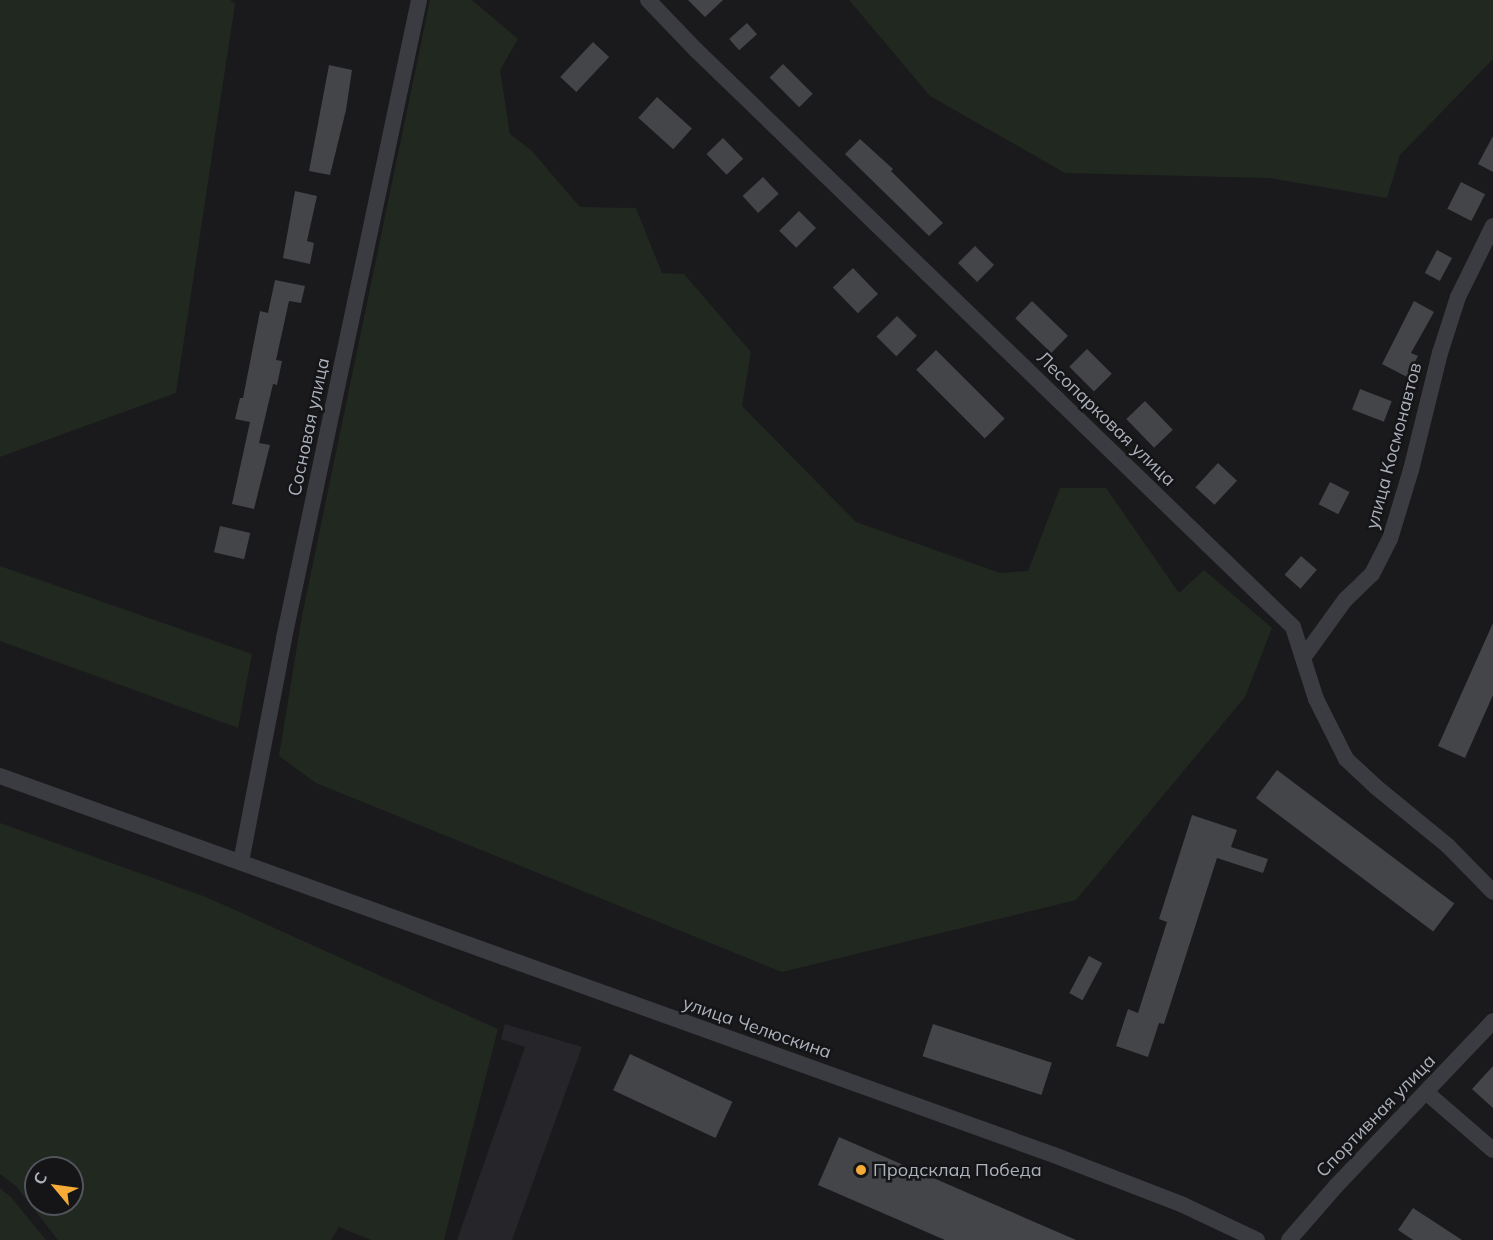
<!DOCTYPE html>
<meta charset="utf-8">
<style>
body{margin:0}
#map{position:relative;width:1493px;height:1240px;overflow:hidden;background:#1a1a1c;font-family:Mulish,sans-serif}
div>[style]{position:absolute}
.built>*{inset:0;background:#26262a}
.green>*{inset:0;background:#202820}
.building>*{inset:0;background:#444549;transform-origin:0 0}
.minor>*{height:16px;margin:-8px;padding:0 8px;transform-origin:8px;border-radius:8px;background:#3b3c42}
.dots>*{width:16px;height:16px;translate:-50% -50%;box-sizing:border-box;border:3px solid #151518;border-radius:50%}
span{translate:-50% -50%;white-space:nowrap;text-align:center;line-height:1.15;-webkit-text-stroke:5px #151518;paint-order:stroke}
.street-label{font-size:18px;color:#acb2bc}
.poi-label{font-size:18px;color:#acb2bc}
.left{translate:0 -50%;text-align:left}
.north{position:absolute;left:24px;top:1156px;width:60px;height:60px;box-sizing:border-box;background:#151518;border:2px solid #51545a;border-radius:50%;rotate:299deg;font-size:16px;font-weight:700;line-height:24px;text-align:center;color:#acb2bc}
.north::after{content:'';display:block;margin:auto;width:21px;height:27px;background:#f6aa38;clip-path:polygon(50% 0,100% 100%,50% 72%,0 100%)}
</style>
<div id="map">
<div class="built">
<div style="clip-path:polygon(505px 1024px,582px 1047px,512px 1240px,457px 1240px,525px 1047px,501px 1039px)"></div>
</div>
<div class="green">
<div style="clip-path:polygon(0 0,230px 0,235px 4px,176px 393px,0 457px)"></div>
<div style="clip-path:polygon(430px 0,472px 0,518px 39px,500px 70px,510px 134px,531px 150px,580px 207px,636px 208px,662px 273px,684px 274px,751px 352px,742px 406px,856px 522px,1000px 573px,1028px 571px,1060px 488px,1106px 488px,1179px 593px,1204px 570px,1272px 628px,1245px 697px,1076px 900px,782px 972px,316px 783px,279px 756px,302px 616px)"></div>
<div style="clip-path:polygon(849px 0,1493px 0,1493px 59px,1400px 155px,1387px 198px,1269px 178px,1065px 173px,930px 96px)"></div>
<div style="clip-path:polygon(0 566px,252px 654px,238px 728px,0 641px)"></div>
<div style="clip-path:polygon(evenodd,0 823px,206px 897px,498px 1029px,444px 1240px,371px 1240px,339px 1227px,331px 1240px,58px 1240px,16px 1186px,0 1174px,0 823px,36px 1168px,72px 1168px,72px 1204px,36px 1204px,36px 1168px)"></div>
<div style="clip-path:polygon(0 1188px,11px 1197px,46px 1240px,0 1240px)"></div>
</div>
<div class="building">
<div style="clip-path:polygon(688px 0,723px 0,705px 17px)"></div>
<div style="left:747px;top:23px;width:15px;height:24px;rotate:48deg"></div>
<div style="left:593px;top:42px;width:22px;height:48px;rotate:43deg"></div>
<div style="left:783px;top:64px;width:42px;height:19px;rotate:45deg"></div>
<div style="clip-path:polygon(329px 65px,352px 70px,346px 110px,330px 175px,309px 171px)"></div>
<div style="left:657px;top:97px;width:47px;height:28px;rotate:42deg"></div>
<div style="clip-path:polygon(1493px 136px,1493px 172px,1478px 164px)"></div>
<div style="left:723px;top:138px;width:29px;height:23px;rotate:46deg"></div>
<div style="clip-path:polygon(860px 139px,893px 169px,891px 171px,943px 223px,929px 236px,845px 154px)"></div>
<div style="left:763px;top:177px;width:23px;height:28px;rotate:47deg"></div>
<div style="left:1461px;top:182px;width:27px;height:30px;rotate:27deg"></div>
<div style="clip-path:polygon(295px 191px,317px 196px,307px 241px,314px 243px,310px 264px,283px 258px)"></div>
<div style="left:799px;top:211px;width:24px;height:28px;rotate:45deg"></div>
<div style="left:975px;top:246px;width:27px;height:24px;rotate:45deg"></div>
<div style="left:1437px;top:250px;width:17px;height:26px;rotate:28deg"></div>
<div style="left:853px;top:268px;width:36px;height:28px;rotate:46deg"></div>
<div style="clip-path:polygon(275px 280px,305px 286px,301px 303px,289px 301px,276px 360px,282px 361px,277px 385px,273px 384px,259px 443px,270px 445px,254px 509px,232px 504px,250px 422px,235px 419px,240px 398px,243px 398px,260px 311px,268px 313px)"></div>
<div style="left:1032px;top:301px;width:50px;height:24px;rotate:44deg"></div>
<div style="clip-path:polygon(1414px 301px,1434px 312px,1411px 353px,1418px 356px,1407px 377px,1382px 364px)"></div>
<div style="left:897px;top:316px;width:28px;height:29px;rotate:45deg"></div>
<div style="left:1087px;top:349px;width:35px;height:25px;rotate:45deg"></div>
<div style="left:936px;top:350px;width:97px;height:28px;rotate:45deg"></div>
<div style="left:1360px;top:389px;width:34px;height:22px;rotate:21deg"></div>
<div style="left:1145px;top:401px;width:40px;height:26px;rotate:46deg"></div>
<div style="left:1218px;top:463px;width:26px;height:33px;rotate:43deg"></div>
<div style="left:1330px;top:482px;width:22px;height:25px;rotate:27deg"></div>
<div style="left:220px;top:526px;width:31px;height:27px;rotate:13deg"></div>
<div style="left:1301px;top:556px;width:21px;height:25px;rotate:41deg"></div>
<div style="clip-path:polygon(1493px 623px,1493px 695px,1465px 758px,1438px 746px)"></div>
<div style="left:1277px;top:770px;width:222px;height:35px;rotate:37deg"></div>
<div style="clip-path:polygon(1192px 815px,1237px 830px,1231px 847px,1268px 859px,1263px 873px,1217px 858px,1164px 1024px,1159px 1023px,1148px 1057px,1116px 1046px,1128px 1009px,1138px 1013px,1167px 922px,1159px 919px)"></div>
<div style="left:1089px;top:956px;width:15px;height:42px;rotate:28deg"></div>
<div style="left:933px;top:1024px;width:125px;height:34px;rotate:18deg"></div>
<div style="left:630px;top:1054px;width:113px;height:40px;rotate:25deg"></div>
<div style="clip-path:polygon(1493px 1066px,1493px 1108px,1472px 1089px)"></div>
<div style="clip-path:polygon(839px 1137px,1076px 1240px,945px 1240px,818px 1185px)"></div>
<div style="clip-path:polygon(1413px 1208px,1462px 1240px,1413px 1240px,1398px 1230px)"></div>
</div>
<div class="minor">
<div style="left:648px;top:0;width:69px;rotate:46.2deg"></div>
<div style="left:696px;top:50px;width:830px;rotate:44.02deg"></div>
<div style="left:1293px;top:627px;width:76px;rotate:72.3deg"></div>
<div style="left:1316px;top:699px;width:67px;rotate:63.4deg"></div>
<div style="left:1346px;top:759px;width:41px;rotate:43deg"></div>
<div style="left:1376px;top:787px;width:93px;rotate:39.3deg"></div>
<div style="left:1448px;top:846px;width:64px;rotate:45.6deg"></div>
<div style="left:1303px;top:658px;width:72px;rotate:-54.1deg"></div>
<div style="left:1345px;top:600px;width:37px;rotate:-44deg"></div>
<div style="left:1372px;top:574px;width:39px;rotate:-63deg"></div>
<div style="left:1390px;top:539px;width:72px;rotate:-73.1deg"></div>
<div style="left:1411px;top:470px;width:121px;rotate:-76.1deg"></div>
<div style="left:1440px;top:353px;width:59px;rotate:-72.2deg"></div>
<div style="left:1458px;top:297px;width:79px;rotate:-63.8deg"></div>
<div style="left:0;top:776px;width:1120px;rotate:19.78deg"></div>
<div style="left:1054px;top:1155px;width:136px;rotate:21.1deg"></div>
<div style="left:1181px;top:1204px;width:84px;rotate:25.3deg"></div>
<div style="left:241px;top:862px;width:228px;rotate:-79.1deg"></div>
<div style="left:284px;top:638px;width:652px;rotate:-78.05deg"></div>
<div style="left:1427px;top:1093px;width:87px;rotate:40.8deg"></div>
<div style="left:1289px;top:1240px;width:72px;rotate:-49deg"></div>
<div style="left:1336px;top:1186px;width:228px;rotate:-46.4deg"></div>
</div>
<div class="dots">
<div style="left:861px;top:1170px;background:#f6aa38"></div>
</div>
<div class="street-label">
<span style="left:1106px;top:419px;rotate:44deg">Лесопарковая улица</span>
<span style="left:309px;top:427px;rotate:-78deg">Сосновая улица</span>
<span style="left:1394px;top:446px;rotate:-75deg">улица Космонавтов</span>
<span style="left:757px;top:1028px;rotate:19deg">улица Челюскина</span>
<span style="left:1376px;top:1116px;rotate:-46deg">Спортивная улица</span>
</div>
<div class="poi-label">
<span class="left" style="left:873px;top:1170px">Продсклад Победа</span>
</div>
<div class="north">С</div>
</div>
